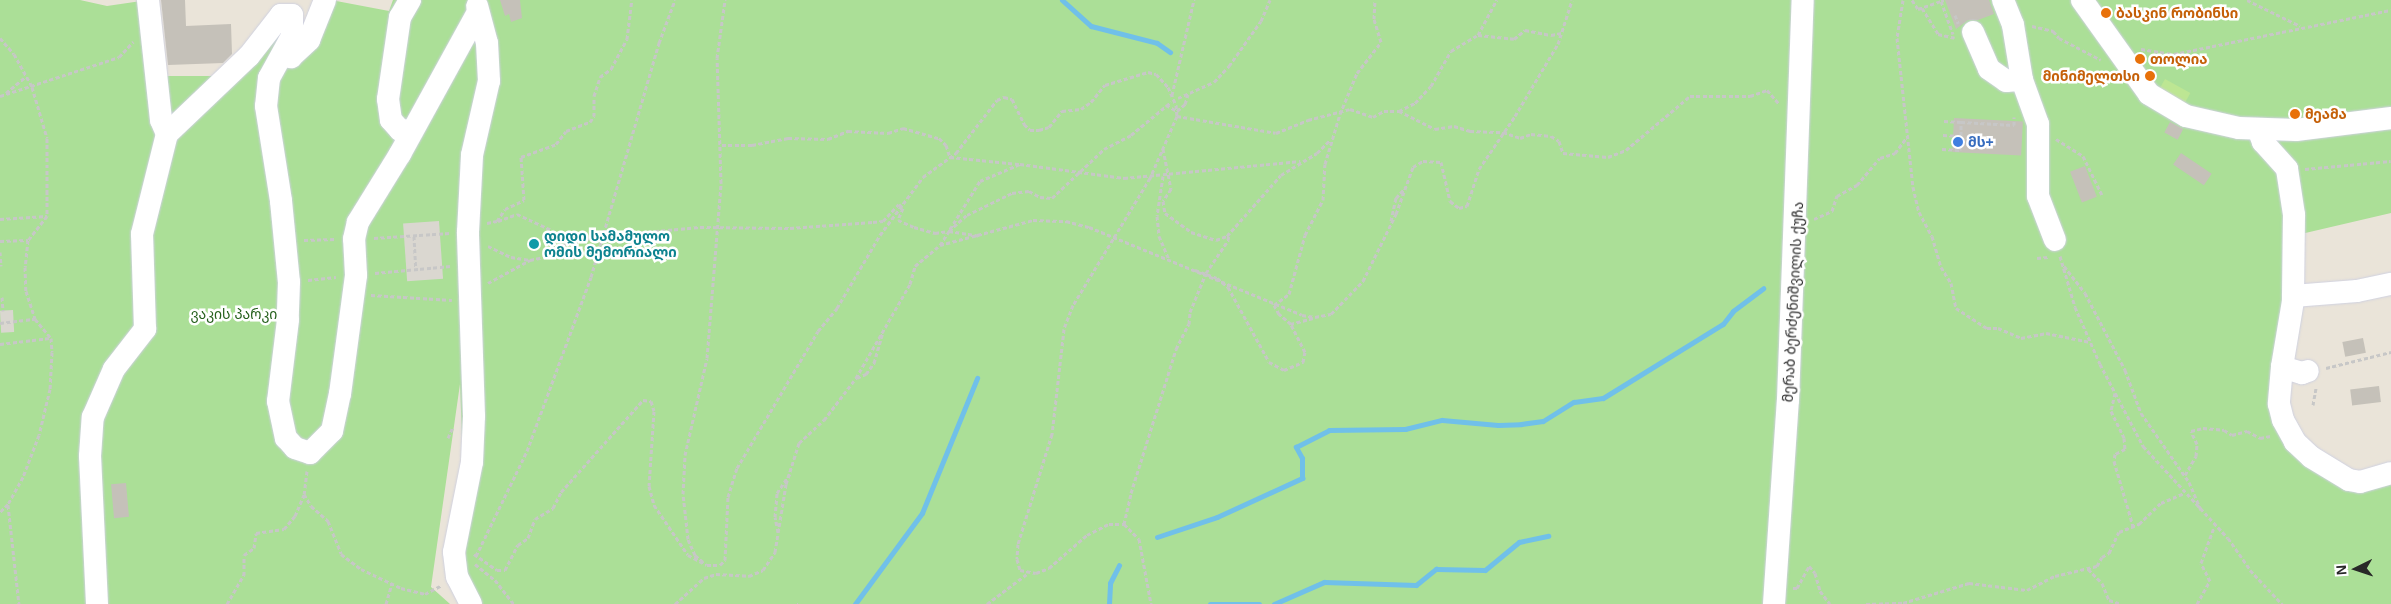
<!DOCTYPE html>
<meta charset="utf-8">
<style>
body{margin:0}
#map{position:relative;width:2391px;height:604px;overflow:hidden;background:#eae4d9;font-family:Arial,"Noto Sans Georgian",sans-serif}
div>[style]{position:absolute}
.green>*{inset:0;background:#abdf97}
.pitch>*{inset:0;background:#bde693;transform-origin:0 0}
.plaza>*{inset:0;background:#dad7d0;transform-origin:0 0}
.stream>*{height:5px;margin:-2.5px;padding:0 2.5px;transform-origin:2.5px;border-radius:2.5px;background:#70c0e9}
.building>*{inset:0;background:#c5c1b9;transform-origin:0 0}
.path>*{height:3px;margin-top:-1.5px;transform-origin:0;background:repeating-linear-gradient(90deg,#c7c7c7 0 4px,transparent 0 6.5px)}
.roads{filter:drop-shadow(0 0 1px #cfd1e0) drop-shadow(0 0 1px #cfd1e0)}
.minor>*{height:22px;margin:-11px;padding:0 11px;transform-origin:11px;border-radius:11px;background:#fff}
.dots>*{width:14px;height:14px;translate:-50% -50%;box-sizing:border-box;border:2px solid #fff;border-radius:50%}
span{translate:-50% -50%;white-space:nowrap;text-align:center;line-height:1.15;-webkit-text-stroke:5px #fff;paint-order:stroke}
.food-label{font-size:14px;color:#c56008;font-weight:700}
.left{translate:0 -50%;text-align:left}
.right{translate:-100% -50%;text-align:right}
.shop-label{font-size:14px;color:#366cbe;font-weight:700}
.culture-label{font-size:14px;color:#0d838f;font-weight:700}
.street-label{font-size:14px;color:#282828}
.park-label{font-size:14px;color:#25601c}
.north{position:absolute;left:2331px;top:544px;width:50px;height:50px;-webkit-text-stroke:4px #fff;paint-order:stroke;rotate:266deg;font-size:14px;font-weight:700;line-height:20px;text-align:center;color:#282828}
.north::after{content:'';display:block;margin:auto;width:18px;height:22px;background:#282828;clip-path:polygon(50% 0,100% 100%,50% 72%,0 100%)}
</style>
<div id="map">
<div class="green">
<div style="clip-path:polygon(0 0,80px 0,107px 6px,148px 0,156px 76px,229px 76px,269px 31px,313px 32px,331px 0,389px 11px,393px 0,2391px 0,2391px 213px,2301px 234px,2285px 177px,2287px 294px,2275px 382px,2313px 464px,2391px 476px,2391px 604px,463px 604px,466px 546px,460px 384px,431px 587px,450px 604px,0 604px)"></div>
</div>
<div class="pitch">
<div style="left:2165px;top:79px;width:29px;height:15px;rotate:29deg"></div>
</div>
<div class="plaza">
<div style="left:439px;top:221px;width:58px;height:36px;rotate:86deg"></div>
<div style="left:13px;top:310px;width:22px;height:13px;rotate:87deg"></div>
</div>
<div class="stream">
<div style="left:1062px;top:0;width:39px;rotate:42deg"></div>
<div style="left:1091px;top:26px;width:68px;rotate:14.4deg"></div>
<div style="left:1157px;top:43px;width:16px;rotate:35deg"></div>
<div style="left:1157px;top:537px;width:63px;rotate:-18.4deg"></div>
<div style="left:1217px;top:517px;width:94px;rotate:-24.6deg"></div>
<div style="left:1302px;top:478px;width:20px;rotate:-90deg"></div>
<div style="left:1302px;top:458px;width:13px;rotate:-119deg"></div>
<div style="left:1296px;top:447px;width:37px;rotate:-27deg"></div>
<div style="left:1329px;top:430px;width:76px;rotate:-0.8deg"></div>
<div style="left:1405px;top:429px;width:38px;rotate:-14deg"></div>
<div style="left:1442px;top:420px;width:56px;rotate:5.1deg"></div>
<div style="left:1498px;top:425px;width:23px;rotate:-2deg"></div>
<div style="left:1521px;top:424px;width:22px;rotate:-8deg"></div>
<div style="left:1543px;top:421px;width:36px;rotate:-32deg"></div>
<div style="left:1574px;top:402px;width:29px;rotate:-8deg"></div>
<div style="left:1603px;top:398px;width:141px;rotate:-31.7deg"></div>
<div style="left:1723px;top:324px;width:16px;rotate:-52deg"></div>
<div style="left:1733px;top:311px;width:38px;rotate:-37deg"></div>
<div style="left:855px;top:604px;width:113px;rotate:-53.6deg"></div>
<div style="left:922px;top:513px;width:146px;rotate:-67.8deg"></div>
<div style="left:1109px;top:604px;width:21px;rotate:-87deg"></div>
<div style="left:1110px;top:583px;width:20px;rotate:-63deg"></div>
<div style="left:1210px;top:604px;width:49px"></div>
<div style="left:1274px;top:604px;width:55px;rotate:-23.7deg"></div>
<div style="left:1324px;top:582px;width:92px;rotate:1.9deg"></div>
<div style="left:1416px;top:585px;width:26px;rotate:-39deg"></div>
<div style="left:1436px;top:569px;width:49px;rotate:1.2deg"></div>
<div style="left:1485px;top:570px;width:44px;rotate:-39.5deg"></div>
<div style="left:1519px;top:542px;width:30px;rotate:-12deg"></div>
</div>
<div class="building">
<div style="clip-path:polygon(161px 0,185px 0,186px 26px,231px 24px,232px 54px,223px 63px,168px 65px)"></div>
<div style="clip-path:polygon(500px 0,520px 0,522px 18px,511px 22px,509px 14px,505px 16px)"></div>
<div style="clip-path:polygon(1945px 0,1989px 0,1994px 14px,1978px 20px,1968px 20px,1956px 29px)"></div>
<div style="left:1954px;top:118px;width:69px;height:34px;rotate:3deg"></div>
<div style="left:2170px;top:122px;width:15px;height:12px;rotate:28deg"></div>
<div style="left:2181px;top:153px;width:37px;height:14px;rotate:34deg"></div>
<div style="left:2085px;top:166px;width:33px;height:16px;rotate:69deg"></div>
<div style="left:2363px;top:338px;width:15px;height:21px;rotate:79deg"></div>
<div style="left:2379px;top:386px;width:16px;height:29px;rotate:83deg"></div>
<div style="left:126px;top:483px;width:34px;height:15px;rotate:85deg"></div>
</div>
<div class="path">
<div style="left:1903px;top:0;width:38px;rotate:99deg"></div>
<div style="left:1897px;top:38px;width:150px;rotate:83.9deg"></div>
<div style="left:1913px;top:187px;width:26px;rotate:77deg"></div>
<div style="left:1919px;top:212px;width:27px;rotate:62deg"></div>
<div style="left:1932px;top:236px;width:32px;rotate:74deg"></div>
<div style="left:1941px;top:267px;width:19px;rotate:58deg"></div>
<div style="left:1951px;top:283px;width:25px;rotate:79deg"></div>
<div style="left:1956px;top:308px;width:37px;rotate:33deg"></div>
<div style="left:1987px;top:328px;width:11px"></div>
<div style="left:1998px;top:328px;width:25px;rotate:23deg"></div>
<div style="left:2021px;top:338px;width:25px;rotate:-11deg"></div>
<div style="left:2046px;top:333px;width:45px;rotate:11.6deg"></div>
<div style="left:1912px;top:0;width:11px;rotate:56deg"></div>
<div style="left:1918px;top:9px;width:24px;rotate:-19deg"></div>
<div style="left:1944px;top:0;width:3px;rotate:162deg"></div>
<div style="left:1941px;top:1px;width:35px;rotate:70deg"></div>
<div style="left:2247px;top:0;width:59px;rotate:26.1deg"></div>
<div style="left:1922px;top:8px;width:31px;rotate:58deg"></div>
<div style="left:1938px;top:34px;width:17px;rotate:13deg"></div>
<div style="left:1955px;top:15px;width:9px;rotate:69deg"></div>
<div style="left:2032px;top:26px;width:22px;rotate:13deg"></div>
<div style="left:2053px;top:31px;width:9px;rotate:49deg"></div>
<div style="left:2059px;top:38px;width:47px;rotate:27.6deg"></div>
<div style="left:1478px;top:35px;width:40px;rotate:-62deg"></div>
<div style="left:0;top:38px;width:21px;rotate:49deg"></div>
<div style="left:14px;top:54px;width:38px;rotate:61deg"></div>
<div style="left:32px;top:87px;width:53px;rotate:73.6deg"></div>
<div style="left:47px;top:138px;width:78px;rotate:90deg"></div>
<div style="left:47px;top:216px;width:31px;rotate:128deg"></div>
<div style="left:28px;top:240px;width:27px;rotate:96deg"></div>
<div style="left:25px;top:267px;width:24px;rotate:88deg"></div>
<div style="left:26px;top:291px;width:29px;rotate:72deg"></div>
<div style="left:35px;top:319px;width:25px;rotate:50deg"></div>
<div style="left:51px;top:338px;width:14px;rotate:86deg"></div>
<div style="left:52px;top:352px;width:37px;rotate:93deg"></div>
<div style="left:50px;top:389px;width:47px;rotate:103.4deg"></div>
<div style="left:39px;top:435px;width:45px;rotate:110.9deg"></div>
<div style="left:23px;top:477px;width:31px;rotate:119deg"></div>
<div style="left:8px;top:504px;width:11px;rotate:135deg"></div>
<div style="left:2141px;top:49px;width:33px;rotate:9deg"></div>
<div style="left:2174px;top:54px;width:221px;rotate:-11.5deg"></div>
<div style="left:6px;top:93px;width:26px;rotate:-40deg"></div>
<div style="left:1172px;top:95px;width:98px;rotate:-77deg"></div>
<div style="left:0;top:96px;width:125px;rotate:-18.1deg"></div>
<div style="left:119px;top:57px;width:21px;rotate:-47deg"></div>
<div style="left:1178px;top:98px;width:39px;rotate:-24deg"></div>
<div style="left:1214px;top:82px;width:22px;rotate:-47deg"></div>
<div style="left:1229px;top:66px;width:55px;rotate:-54.6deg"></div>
<div style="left:1261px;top:21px;width:23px;rotate:-67deg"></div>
<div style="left:1166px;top:105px;width:13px;rotate:29deg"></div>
<div style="left:1177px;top:111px;width:11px;rotate:-41deg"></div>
<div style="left:1185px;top:104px;width:10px;rotate:-73deg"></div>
<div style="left:1399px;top:111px;width:18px;rotate:-27deg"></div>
<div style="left:1415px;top:103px;width:23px;rotate:-47deg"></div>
<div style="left:1431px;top:86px;width:40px;rotate:-60.3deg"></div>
<div style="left:1451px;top:51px;width:31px;rotate:-31deg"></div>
<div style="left:1478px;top:35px;width:36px;rotate:6deg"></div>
<div style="left:1514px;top:39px;width:14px;rotate:-39deg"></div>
<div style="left:1525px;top:30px;width:26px;rotate:11deg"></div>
<div style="left:1551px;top:35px;width:11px;rotate:-10deg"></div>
<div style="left:1177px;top:116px;width:100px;rotate:9.7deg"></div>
<div style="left:1276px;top:133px;width:35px;rotate:-22deg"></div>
<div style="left:1308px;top:120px;width:43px;rotate:-14.7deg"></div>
<div style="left:1350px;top:109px;width:24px;rotate:19deg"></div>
<div style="left:1373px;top:117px;width:13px;rotate:-29deg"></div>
<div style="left:1384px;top:111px;width:15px"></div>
<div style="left:1399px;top:111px;width:40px;rotate:26.6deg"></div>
<div style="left:1435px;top:129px;width:19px;rotate:-9deg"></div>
<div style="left:1454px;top:126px;width:17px;rotate:17deg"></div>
<div style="left:1470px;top:131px;width:33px;rotate:2deg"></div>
<div style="left:1503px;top:132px;width:18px;rotate:19deg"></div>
<div style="left:1520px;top:138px;width:12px;rotate:-20deg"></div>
<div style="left:1531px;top:134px;width:20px;rotate:6deg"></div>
<div style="left:1551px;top:136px;width:9px;rotate:32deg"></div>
<div style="left:1559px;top:141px;width:13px;rotate:72deg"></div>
<div style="left:1563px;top:153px;width:45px;rotate:5.1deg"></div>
<div style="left:1608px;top:157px;width:19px;rotate:-21deg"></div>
<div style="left:1626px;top:150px;width:84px;rotate:-40.2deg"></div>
<div style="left:1690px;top:96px;width:60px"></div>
<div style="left:1750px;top:96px;width:18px;rotate:-19deg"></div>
<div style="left:1767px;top:90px;width:18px;rotate:49deg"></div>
<div style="left:1944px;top:121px;width:17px;rotate:3deg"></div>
<div style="left:1943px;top:135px;width:18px;rotate:3deg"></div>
<div style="left:1961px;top:136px;width:14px;rotate:-90deg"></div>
<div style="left:1961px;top:122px;width:53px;rotate:3.2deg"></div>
<div style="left:2014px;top:125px;width:8px;rotate:-90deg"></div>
<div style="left:2056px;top:139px;width:32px;rotate:32deg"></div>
<div style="left:2083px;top:156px;width:43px;rotate:64deg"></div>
<div style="left:722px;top:145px;width:30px"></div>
<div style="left:752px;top:145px;width:37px;rotate:-11deg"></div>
<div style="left:788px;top:138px;width:40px;rotate:1.4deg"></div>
<div style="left:828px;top:139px;width:22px;rotate:-22deg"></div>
<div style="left:848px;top:131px;width:40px;rotate:2.9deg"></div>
<div style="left:888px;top:133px;width:16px;rotate:-18deg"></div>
<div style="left:903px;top:128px;width:37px;rotate:16deg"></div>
<div style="left:939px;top:138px;width:10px;rotate:45deg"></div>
<div style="left:946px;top:145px;width:13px;rotate:72deg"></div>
<div style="left:950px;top:157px;width:69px;rotate:5.8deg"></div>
<div style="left:1163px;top:149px;width:41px;rotate:78.7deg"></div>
<div style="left:1171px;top:189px;width:14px;rotate:124deg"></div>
<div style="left:1163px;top:201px;width:12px;rotate:81deg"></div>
<div style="left:1165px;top:213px;width:32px;rotate:36deg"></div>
<div style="left:1191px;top:232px;width:26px;rotate:18deg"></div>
<div style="left:1216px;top:240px;width:12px;rotate:-20deg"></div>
<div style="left:1227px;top:236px;width:81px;rotate:-48.5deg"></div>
<div style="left:1281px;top:175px;width:42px;rotate:-31.4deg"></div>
<div style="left:1317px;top:153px;width:18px;rotate:-45deg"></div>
<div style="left:1942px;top:149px;width:18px;rotate:3deg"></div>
<div style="left:1960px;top:150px;width:14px;rotate:-86deg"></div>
<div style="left:2305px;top:169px;width:86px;rotate:-5.3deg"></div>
<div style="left:1163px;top:176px;width:40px;rotate:98.5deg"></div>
<div style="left:1157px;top:216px;width:20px;rotate:84deg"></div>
<div style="left:1159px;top:236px;width:25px;rotate:67deg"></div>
<div style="left:0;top:219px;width:47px;rotate:-3.7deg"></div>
<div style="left:1814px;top:219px;width:20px;rotate:-24deg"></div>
<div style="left:1832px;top:211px;width:16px;rotate:-72deg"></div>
<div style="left:1837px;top:196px;width:23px;rotate:-29deg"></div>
<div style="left:1857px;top:185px;width:35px;rotate:-50deg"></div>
<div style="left:1880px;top:158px;width:16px;rotate:-18deg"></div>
<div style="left:1895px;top:153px;width:21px;rotate:-53deg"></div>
<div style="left:498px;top:221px;width:20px;rotate:-20deg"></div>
<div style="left:517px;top:214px;width:40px;rotate:25deg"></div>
<div style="left:553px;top:231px;width:18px;rotate:43deg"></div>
<div style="left:1391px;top:221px;width:24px;rotate:-78deg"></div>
<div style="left:1396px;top:198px;width:15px;rotate:-48deg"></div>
<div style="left:487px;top:223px;width:10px;rotate:-11deg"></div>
<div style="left:497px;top:221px;width:14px;rotate:-56deg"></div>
<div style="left:505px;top:209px;width:21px;rotate:-25deg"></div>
<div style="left:524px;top:200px;width:43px;rotate:-94deg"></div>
<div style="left:521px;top:157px;width:37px;rotate:-20deg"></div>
<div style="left:556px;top:144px;width:16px;rotate:-52deg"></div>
<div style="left:566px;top:131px;width:26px;rotate:-21deg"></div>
<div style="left:590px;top:122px;width:7px;rotate:-56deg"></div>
<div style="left:594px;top:116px;width:20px;rotate:-90deg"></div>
<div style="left:594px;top:96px;width:20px;rotate:-72deg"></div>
<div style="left:600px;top:77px;width:14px;rotate:-36deg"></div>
<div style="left:611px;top:69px;width:34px;rotate:-62deg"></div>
<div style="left:627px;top:39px;width:39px;rotate:-83deg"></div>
<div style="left:950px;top:229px;width:57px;rotate:-58deg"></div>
<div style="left:980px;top:181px;width:43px;rotate:-23deg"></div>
<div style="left:1020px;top:164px;width:105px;rotate:7.7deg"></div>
<div style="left:1124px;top:178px;width:177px;rotate:-5.5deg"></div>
<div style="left:414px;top:236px;width:33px;rotate:87deg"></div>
<div style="left:374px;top:238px;width:76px;rotate:-3.8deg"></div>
<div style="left:304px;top:240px;width:32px;rotate:-2deg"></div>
<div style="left:0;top:241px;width:28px;rotate:-2deg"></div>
<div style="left:940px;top:245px;width:96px;rotate:-15deg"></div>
<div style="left:1033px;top:220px;width:33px;rotate:2deg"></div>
<div style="left:1066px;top:221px;width:24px;rotate:15deg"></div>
<div style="left:1089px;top:227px;width:230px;rotate:22.4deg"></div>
<div style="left:1302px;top:315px;width:13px;rotate:9deg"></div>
<div style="left:1315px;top:317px;width:16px;rotate:-11deg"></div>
<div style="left:1331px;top:314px;width:46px;rotate:-45.9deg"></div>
<div style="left:1363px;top:281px;width:75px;rotate:-63.8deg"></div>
<div style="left:1396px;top:214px;width:50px;rotate:-70.1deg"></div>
<div style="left:1413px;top:167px;width:12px;rotate:-31deg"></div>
<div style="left:1423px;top:161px;width:18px;rotate:3deg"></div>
<div style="left:1441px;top:162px;width:40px;rotate:77deg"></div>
<div style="left:1450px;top:201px;width:11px;rotate:38deg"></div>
<div style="left:1459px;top:208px;width:8px;rotate:-14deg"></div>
<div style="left:1467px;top:206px;width:39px;rotate:-72deg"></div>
<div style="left:1479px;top:169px;width:64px;rotate:-55.8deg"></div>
<div style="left:1515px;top:116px;width:84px;rotate:-59.2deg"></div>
<div style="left:1558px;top:44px;width:46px;rotate:-72.3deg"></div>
<div style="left:488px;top:246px;width:25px;rotate:26deg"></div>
<div style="left:511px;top:257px;width:19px;rotate:9deg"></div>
<div style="left:0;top:252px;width:14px;rotate:86deg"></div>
<div style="left:2060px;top:256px;width:53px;rotate:73.6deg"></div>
<div style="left:2075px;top:307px;width:62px;rotate:66.3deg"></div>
<div style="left:2100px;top:364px;width:93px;rotate:62.3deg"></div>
<div style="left:2143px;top:446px;width:125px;rotate:47.3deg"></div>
<div style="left:2228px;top:538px;width:39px;rotate:55deg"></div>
<div style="left:2250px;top:570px;width:47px;rotate:46.7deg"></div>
<div style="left:2037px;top:258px;width:11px;rotate:-5deg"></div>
<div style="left:2064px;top:266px;width:34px;rotate:52deg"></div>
<div style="left:2085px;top:293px;width:87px;rotate:62.5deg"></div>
<div style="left:2125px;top:370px;width:46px;rotate:69.6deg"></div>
<div style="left:2141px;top:413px;width:84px;rotate:55.2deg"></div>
<div style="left:2189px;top:482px;width:30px;rotate:67deg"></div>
<div style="left:1195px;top:270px;width:23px;rotate:20deg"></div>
<div style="left:1217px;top:278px;width:14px;rotate:39deg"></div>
<div style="left:1228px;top:287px;width:85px;rotate:61.3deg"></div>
<div style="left:1269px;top:362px;width:17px;rotate:28deg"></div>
<div style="left:1284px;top:370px;width:21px;rotate:-23deg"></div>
<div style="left:1303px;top:362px;width:10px;rotate:-79deg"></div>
<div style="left:1305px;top:352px;width:31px;rotate:-117deg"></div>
<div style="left:375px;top:273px;width:76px;rotate:-5.3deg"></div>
<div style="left:308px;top:280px;width:28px;rotate:-6deg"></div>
<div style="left:488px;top:283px;width:48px;rotate:-28.7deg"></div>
<div style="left:530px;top:260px;width:25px;rotate:-12deg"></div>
<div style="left:554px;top:255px;width:17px;rotate:-45deg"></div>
<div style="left:566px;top:243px;width:38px;rotate:-11deg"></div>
<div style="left:603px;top:236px;width:97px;rotate:-5.3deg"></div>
<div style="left:700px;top:227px;width:90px;rotate:0.6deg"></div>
<div style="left:790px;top:228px;width:83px;rotate:-4.1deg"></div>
<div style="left:873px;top:222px;width:10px;rotate:-6deg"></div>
<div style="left:883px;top:221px;width:23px;rotate:-47deg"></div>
<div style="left:899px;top:204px;width:6px;rotate:45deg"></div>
<div style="left:903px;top:208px;width:13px;rotate:113deg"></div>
<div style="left:898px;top:220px;width:17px;rotate:24deg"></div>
<div style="left:914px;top:227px;width:22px;rotate:16deg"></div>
<div style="left:935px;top:233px;width:14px;rotate:-8deg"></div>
<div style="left:949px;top:231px;width:31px;rotate:9deg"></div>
<div style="left:371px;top:295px;width:81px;rotate:3.5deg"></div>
<div style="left:2px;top:297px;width:14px;rotate:86deg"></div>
<div style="left:1313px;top:318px;width:23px;rotate:165deg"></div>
<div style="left:1291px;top:324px;width:16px;rotate:-140deg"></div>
<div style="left:1279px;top:314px;width:10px;rotate:-119deg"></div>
<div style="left:1274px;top:305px;width:19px;rotate:-36deg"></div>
<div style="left:1289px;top:294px;width:61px;rotate:-74.8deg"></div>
<div style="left:1305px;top:235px;width:39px;rotate:-63deg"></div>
<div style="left:1323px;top:200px;width:36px;rotate:-87deg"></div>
<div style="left:1325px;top:164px;width:52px;rotate:-73.3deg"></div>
<div style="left:1340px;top:114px;width:44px;rotate:-67.5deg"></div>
<div style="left:1357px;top:73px;width:39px;rotate:-52deg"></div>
<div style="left:1381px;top:42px;width:24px;rotate:-107deg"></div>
<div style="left:1374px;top:19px;width:19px;rotate:-87deg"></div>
<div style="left:0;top:323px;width:35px;rotate:-7deg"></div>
<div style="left:0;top:344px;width:50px;rotate:-6.8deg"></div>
<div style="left:2326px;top:368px;width:67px;rotate:-13.8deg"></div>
<div style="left:857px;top:378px;width:10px;rotate:-24deg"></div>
<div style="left:866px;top:374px;width:14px;rotate:-54deg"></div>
<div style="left:874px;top:363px;width:32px;rotate:-74deg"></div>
<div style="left:2115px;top:393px;width:18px;rotate:103deg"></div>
<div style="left:2111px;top:411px;width:30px;rotate:64deg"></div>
<div style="left:2124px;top:438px;width:11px;rotate:85deg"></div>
<div style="left:2125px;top:449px;width:11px;rotate:153deg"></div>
<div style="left:2115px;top:454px;width:7px;rotate:98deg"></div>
<div style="left:2114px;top:461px;width:68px;rotate:73.7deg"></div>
<div style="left:2313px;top:405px;width:17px;rotate:-80deg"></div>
<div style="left:448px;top:438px;width:12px;rotate:-66deg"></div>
<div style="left:307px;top:471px;width:23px;rotate:97deg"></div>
<div style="left:304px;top:494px;width:14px;rotate:60deg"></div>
<div style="left:311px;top:506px;width:23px;rotate:41deg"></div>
<div style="left:328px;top:521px;width:35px;rotate:68deg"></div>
<div style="left:341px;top:554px;width:25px;rotate:37deg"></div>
<div style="left:361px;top:569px;width:44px;rotate:25.4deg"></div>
<div style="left:401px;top:588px;width:25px;rotate:14deg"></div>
<div style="left:425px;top:594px;width:19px;rotate:-28deg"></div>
<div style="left:2185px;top:475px;width:22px;rotate:-60deg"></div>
<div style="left:2196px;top:456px;width:12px;rotate:-85deg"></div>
<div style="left:2197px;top:444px;width:14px;rotate:-115deg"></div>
<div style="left:2191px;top:431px;width:12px;rotate:-14deg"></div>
<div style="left:2203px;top:428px;width:21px;rotate:5deg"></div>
<div style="left:2224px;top:430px;width:9px;rotate:32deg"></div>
<div style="left:2232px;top:435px;width:16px;rotate:-15deg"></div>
<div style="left:2247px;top:431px;width:15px;rotate:28deg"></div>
<div style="left:2260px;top:438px;width:11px;rotate:-10deg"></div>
<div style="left:8px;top:505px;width:100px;rotate:83.7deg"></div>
<div style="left:1124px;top:524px;width:32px;rotate:-77deg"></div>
<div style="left:1131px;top:493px;width:151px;rotate:-72.6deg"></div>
<div style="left:1176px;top:349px;width:28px;rotate:-63deg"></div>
<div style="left:1189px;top:324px;width:12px;rotate:-85deg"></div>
<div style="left:1190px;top:312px;width:42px;rotate:-67.7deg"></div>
<div style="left:1206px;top:273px;width:40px;rotate:-56deg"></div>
<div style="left:1228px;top:240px;width:7px;rotate:-82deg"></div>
<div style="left:778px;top:532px;width:15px;rotate:-101deg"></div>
<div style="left:775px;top:517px;width:24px;rotate:-85deg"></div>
<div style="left:777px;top:493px;width:23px;rotate:-56deg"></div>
<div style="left:474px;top:554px;width:28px;rotate:35deg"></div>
<div style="left:497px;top:570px;width:8px"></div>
<div style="left:505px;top:570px;width:28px;rotate:-63deg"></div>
<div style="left:518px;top:545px;width:12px;rotate:-35deg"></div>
<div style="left:528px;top:538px;width:20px;rotate:-70deg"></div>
<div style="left:535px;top:519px;width:21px;rotate:-31deg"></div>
<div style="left:553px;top:508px;width:18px;rotate:-63deg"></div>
<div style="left:561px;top:492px;width:123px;rotate:-48.3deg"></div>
<div style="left:643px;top:400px;width:8px;rotate:7deg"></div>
<div style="left:651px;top:401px;width:10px;rotate:73deg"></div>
<div style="left:654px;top:411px;width:75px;rotate:93.8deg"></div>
<div style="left:649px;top:486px;width:20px;rotate:75deg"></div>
<div style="left:654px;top:505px;width:60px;rotate:55.8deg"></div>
<div style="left:688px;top:555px;width:21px;rotate:28deg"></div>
<div style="left:707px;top:565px;width:13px"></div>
<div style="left:720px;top:565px;width:7px;rotate:-45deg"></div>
<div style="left:725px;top:560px;width:63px;rotate:-87.3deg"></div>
<div style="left:728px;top:497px;width:30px;rotate:-73deg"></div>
<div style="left:737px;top:468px;width:159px;rotate:-59.4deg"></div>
<div style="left:818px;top:331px;width:30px;rotate:-50deg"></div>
<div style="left:837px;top:308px;width:85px;rotate:-59.5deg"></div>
<div style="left:880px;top:235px;width:72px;rotate:-53.4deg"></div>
<div style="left:923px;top:177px;width:41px;rotate:-36deg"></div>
<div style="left:956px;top:153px;width:67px;rotate:-52.3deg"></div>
<div style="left:997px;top:100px;width:8px;rotate:-23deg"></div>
<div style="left:1004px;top:97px;width:8px;rotate:14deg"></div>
<div style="left:1012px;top:99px;width:28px;rotate:64deg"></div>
<div style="left:1024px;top:124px;width:8px;rotate:45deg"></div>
<div style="left:1030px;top:130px;width:9px"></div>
<div style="left:1039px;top:130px;width:10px;rotate:-17deg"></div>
<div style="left:1049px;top:127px;width:21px;rotate:-51deg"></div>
<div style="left:1062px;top:111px;width:19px;rotate:-6deg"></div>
<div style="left:1081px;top:109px;width:12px;rotate:-35deg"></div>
<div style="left:1091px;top:102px;width:22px;rotate:-51deg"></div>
<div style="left:1105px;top:85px;width:45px;rotate:-16.8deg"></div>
<div style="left:1148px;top:72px;width:8px;rotate:14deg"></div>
<div style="left:1156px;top:74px;width:18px;rotate:47deg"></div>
<div style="left:1168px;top:87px;width:20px;rotate:66deg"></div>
<div style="left:1176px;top:105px;width:11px;rotate:85deg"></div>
<div style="left:1177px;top:116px;width:68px;rotate:113.5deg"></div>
<div style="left:1150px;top:178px;width:149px;rotate:121.2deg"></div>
<div style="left:1073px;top:305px;width:26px;rotate:111deg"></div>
<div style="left:1064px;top:329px;width:106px;rotate:96.5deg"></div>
<div style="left:1052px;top:434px;width:115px;rotate:107.2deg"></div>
<div style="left:1018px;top:544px;width:15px;rotate:94deg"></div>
<div style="left:1017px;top:559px;width:11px;rotate:75deg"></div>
<div style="left:1020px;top:570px;width:16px;rotate:11deg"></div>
<div style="left:1036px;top:573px;width:14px;rotate:-21deg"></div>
<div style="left:1049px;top:568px;width:50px;rotate:-41deg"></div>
<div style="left:1087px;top:535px;width:25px;rotate:-27deg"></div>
<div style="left:1109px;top:524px;width:15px"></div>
<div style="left:1124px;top:524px;width:21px;rotate:45deg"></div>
<div style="left:1139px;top:539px;width:66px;rotate:79.5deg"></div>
<div style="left:476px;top:556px;width:117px;rotate:-64.1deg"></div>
<div style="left:527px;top:451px;width:185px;rotate:-69.8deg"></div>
<div style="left:591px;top:277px;width:244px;rotate:-73.8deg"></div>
<div style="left:659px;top:43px;width:46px;rotate:-69.6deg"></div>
<div style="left:703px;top:562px;width:11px;rotate:-139deg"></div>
<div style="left:695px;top:555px;width:17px;rotate:-114deg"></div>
<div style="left:688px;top:539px;width:45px;rotate:-96.3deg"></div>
<div style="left:683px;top:494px;width:39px;rotate:-87deg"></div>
<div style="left:685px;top:455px;width:99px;rotate:-77.2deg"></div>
<div style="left:707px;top:358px;width:176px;rotate:-85.4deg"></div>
<div style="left:721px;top:183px;width:125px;rotate:-91.8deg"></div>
<div style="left:717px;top:58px;width:59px;rotate:-82.1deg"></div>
<div style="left:475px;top:564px;width:26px;rotate:39deg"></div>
<div style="left:495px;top:580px;width:31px;rotate:52deg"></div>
<div style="left:2088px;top:569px;width:20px;rotate:45deg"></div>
<div style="left:2102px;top:583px;width:18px;rotate:68deg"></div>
<div style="left:2109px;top:600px;width:13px;rotate:18deg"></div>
<div style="left:1793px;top:588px;width:4px"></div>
<div style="left:1797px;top:588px;width:25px;rotate:-61deg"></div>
<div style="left:1809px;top:566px;width:9px;rotate:49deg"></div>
<div style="left:1815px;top:573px;width:19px;rotate:74deg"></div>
<div style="left:1820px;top:591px;width:16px;rotate:52deg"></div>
<div style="left:227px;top:604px;width:34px;rotate:-60deg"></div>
<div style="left:244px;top:575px;width:20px;rotate:-90deg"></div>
<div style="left:244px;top:555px;width:12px;rotate:-35deg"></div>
<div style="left:254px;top:548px;width:15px;rotate:-82deg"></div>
<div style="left:256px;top:533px;width:28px;rotate:-8deg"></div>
<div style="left:284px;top:529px;width:17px;rotate:-50deg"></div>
<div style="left:295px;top:516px;width:23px;rotate:-67deg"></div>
<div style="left:386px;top:604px;width:22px;rotate:-74deg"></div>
<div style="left:675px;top:604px;width:39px;rotate:-42deg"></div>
<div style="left:704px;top:578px;width:13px;rotate:-18deg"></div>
<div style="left:716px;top:574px;width:33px;rotate:3deg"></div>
<div style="left:749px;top:576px;width:15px;rotate:-23deg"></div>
<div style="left:763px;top:570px;width:22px;rotate:-56deg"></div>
<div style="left:775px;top:552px;width:69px;rotate:-80.8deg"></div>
<div style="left:786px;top:484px;width:43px;rotate:-72.4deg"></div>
<div style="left:799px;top:443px;width:34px;rotate:-43deg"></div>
<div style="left:824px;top:420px;width:53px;rotate:-52.7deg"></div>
<div style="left:856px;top:378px;width:108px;rotate:-60.1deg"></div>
<div style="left:910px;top:284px;width:19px;rotate:-74deg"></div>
<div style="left:915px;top:266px;width:33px;rotate:-40deg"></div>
<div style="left:940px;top:245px;width:17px;rotate:-57deg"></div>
<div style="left:949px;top:231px;width:24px;rotate:-42deg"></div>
<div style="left:967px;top:215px;width:50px;rotate:-26.1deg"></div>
<div style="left:1012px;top:193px;width:17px;rotate:-7deg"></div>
<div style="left:1029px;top:191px;width:13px;rotate:29deg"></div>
<div style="left:1040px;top:197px;width:12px;rotate:5deg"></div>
<div style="left:1052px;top:198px;width:71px;rotate:-43.3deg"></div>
<div style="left:1104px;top:149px;width:30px;rotate:-27deg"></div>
<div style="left:1131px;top:135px;width:52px;rotate:-39.5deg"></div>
<div style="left:797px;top:604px;width:1px"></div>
<div style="left:987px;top:604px;width:50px;rotate:-36.9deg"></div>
<div style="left:1866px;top:604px;width:37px;rotate:-2deg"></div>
<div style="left:1903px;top:603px;width:69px;rotate:-16.9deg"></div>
<div style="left:1969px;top:583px;width:58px;rotate:6.9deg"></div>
<div style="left:2027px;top:590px;width:31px;rotate:-27deg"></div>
<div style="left:2055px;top:576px;width:43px;rotate:-13.4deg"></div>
<div style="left:2097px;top:566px;width:10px;rotate:-61deg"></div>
<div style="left:2102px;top:557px;width:8px;rotate:-30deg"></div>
<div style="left:2109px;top:553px;width:23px;rotate:-65deg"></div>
<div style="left:2119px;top:532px;width:22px;rotate:-22deg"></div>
<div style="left:2139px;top:524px;width:30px;rotate:-44deg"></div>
<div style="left:2161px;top:503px;width:25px;rotate:-23deg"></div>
<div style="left:2197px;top:604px;width:26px;rotate:-61deg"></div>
<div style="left:2210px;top:581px;width:20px;rotate:-117deg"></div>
<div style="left:2201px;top:563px;width:38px;rotate:-70deg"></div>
</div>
<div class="roads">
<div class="minor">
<div style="left:148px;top:0;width:121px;rotate:83.8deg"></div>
<div style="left:161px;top:120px;width:15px;rotate:67deg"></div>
<div style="left:410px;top:0;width:20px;rotate:120deg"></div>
<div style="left:400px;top:17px;width:83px;rotate:98.3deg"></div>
<div style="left:388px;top:99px;width:21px;rotate:82deg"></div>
<div style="left:391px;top:120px;width:13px;rotate:48deg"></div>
<div style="left:400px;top:130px;width:10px;rotate:6deg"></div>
<div style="left:2003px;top:0;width:27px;rotate:68deg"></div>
<div style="left:2013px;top:25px;width:56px;rotate:80.7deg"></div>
<div style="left:2022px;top:80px;width:47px;rotate:70deg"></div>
<div style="left:2038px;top:124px;width:72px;rotate:90deg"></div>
<div style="left:2038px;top:196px;width:47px;rotate:68.9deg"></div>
<div style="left:2082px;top:0;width:115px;rotate:54.5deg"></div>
<div style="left:2149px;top:94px;width:43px;rotate:30.7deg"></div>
<div style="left:2186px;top:116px;width:54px;rotate:12.8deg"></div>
<div style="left:2239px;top:128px;width:57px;rotate:2deg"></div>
<div style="left:2296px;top:130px;width:96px;rotate:-7.2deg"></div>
<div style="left:1973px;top:32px;width:40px;rotate:66.6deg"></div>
<div style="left:1989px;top:69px;width:21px;rotate:35deg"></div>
<div style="left:2006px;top:81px;width:16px;rotate:-4deg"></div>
<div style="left:285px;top:54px;width:7px;rotate:27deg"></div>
<div style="left:291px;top:57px;width:25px;rotate:-43deg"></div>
<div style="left:309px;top:40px;width:43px;rotate:-68.2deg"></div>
<div style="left:2258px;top:129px;width:14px;rotate:69deg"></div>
<div style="left:2263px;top:142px;width:36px;rotate:48deg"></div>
<div style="left:2287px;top:169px;width:47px;rotate:81.3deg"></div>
<div style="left:2294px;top:215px;width:86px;rotate:90.7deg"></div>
<div style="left:2293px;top:301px;width:67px;rotate:99.5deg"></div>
<div style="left:2282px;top:367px;width:21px;rotate:17deg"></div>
<div style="left:2302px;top:373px;width:6px;rotate:-18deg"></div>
<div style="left:2293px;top:296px;width:64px;rotate:-4.5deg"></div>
<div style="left:2357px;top:291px;width:35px;rotate:-12deg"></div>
<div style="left:2282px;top:367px;width:37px;rotate:95deg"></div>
<div style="left:2279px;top:404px;width:16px;rotate:76deg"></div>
<div style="left:2283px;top:420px;width:25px;rotate:61deg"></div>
<div style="left:2295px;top:442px;width:22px;rotate:43deg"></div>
<div style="left:2311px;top:457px;width:44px;rotate:31.2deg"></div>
<div style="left:2349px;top:480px;width:11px;rotate:10deg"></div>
<div style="left:2360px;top:482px;width:32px;rotate:-16deg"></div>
<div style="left:97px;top:604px;width:148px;rotate:-92.7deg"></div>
<div style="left:90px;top:456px;width:39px;rotate:-86deg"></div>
<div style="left:93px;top:417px;width:52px;rotate:-66.4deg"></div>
<div style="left:114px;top:369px;width:51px;rotate:-52.2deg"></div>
<div style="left:145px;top:329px;width:95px;rotate:-91.8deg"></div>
<div style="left:142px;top:234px;width:103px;rotate:-76deg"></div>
<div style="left:167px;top:134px;width:113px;rotate:-43.6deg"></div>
<div style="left:249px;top:56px;width:52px;rotate:-52deg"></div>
<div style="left:281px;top:15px;width:11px"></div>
<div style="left:292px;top:15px;width:21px;rotate:90deg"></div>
<div style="left:292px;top:36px;width:48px;rotate:118.7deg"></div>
<div style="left:269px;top:78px;width:28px;rotate:96deg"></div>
<div style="left:266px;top:106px;width:96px;rotate:81deg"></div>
<div style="left:281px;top:201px;width:81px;rotate:84.4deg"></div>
<div style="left:289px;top:282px;width:38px;rotate:92deg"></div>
<div style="left:288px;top:320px;width:82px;rotate:97deg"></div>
<div style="left:278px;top:401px;width:38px;rotate:78deg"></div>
<div style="left:286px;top:438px;width:13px;rotate:48deg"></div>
<div style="left:295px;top:448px;width:16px;rotate:18deg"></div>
<div style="left:310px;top:453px;width:31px;rotate:-45deg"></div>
<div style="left:332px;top:431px;width:38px;rotate:-78deg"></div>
<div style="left:340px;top:394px;width:120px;rotate:-82.3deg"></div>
<div style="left:356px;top:275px;width:36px;rotate:-93deg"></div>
<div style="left:354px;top:239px;width:17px;rotate:-77deg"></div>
<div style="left:358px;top:222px;width:80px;rotate:-58.3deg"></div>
<div style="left:400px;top:154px;width:160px;rotate:-61.2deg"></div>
<div style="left:471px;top:604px;width:30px;rotate:-117deg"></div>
<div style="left:457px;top:577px;width:25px;rotate:-97deg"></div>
<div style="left:454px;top:552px;width:92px;rotate:-78.7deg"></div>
<div style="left:472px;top:462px;width:46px;rotate:-87.5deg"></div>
<div style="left:474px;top:416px;width:184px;rotate:-91.9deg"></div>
<div style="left:468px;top:232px;width:77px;rotate:-87deg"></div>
<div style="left:472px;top:155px;width:76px;rotate:-77.1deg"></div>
<div style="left:489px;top:81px;width:38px;rotate:-93deg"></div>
<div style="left:487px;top:43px;width:38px;rotate:-105deg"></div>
<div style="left:1774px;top:604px;width:204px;rotate:-86.1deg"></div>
<div style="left:1788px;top:400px;width:400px;rotate:-87.9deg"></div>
</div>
</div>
<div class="dots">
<div style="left:2106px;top:13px;background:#e8710a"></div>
<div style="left:2140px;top:59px;background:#e8710a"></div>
<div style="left:2150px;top:76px;background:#e8710a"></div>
<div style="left:2295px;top:114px;background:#e8710a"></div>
<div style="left:1958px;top:142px;background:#3f7fe0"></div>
<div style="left:534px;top:244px;background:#0f9aa8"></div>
</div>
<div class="food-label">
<span class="left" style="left:2116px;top:13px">ბასკინ რობინსი</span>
<span class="left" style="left:2150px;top:59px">თოლია</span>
<span class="right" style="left:2140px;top:76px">მინიმელთსი</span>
<span class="left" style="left:2305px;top:114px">მეამა</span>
</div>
<div class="shop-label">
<span class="left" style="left:1968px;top:142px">მს+</span>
</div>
<div class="culture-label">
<span class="left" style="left:544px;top:244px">დიდი სამამულო<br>ომის მემორიალი</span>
</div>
<div class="street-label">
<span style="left:1793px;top:302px;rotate:-87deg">მერაბ ბერძენიშვილის ქუჩა</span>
</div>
<div class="park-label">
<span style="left:234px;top:314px">ვაკის პარკი</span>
</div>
<div class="north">N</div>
</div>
